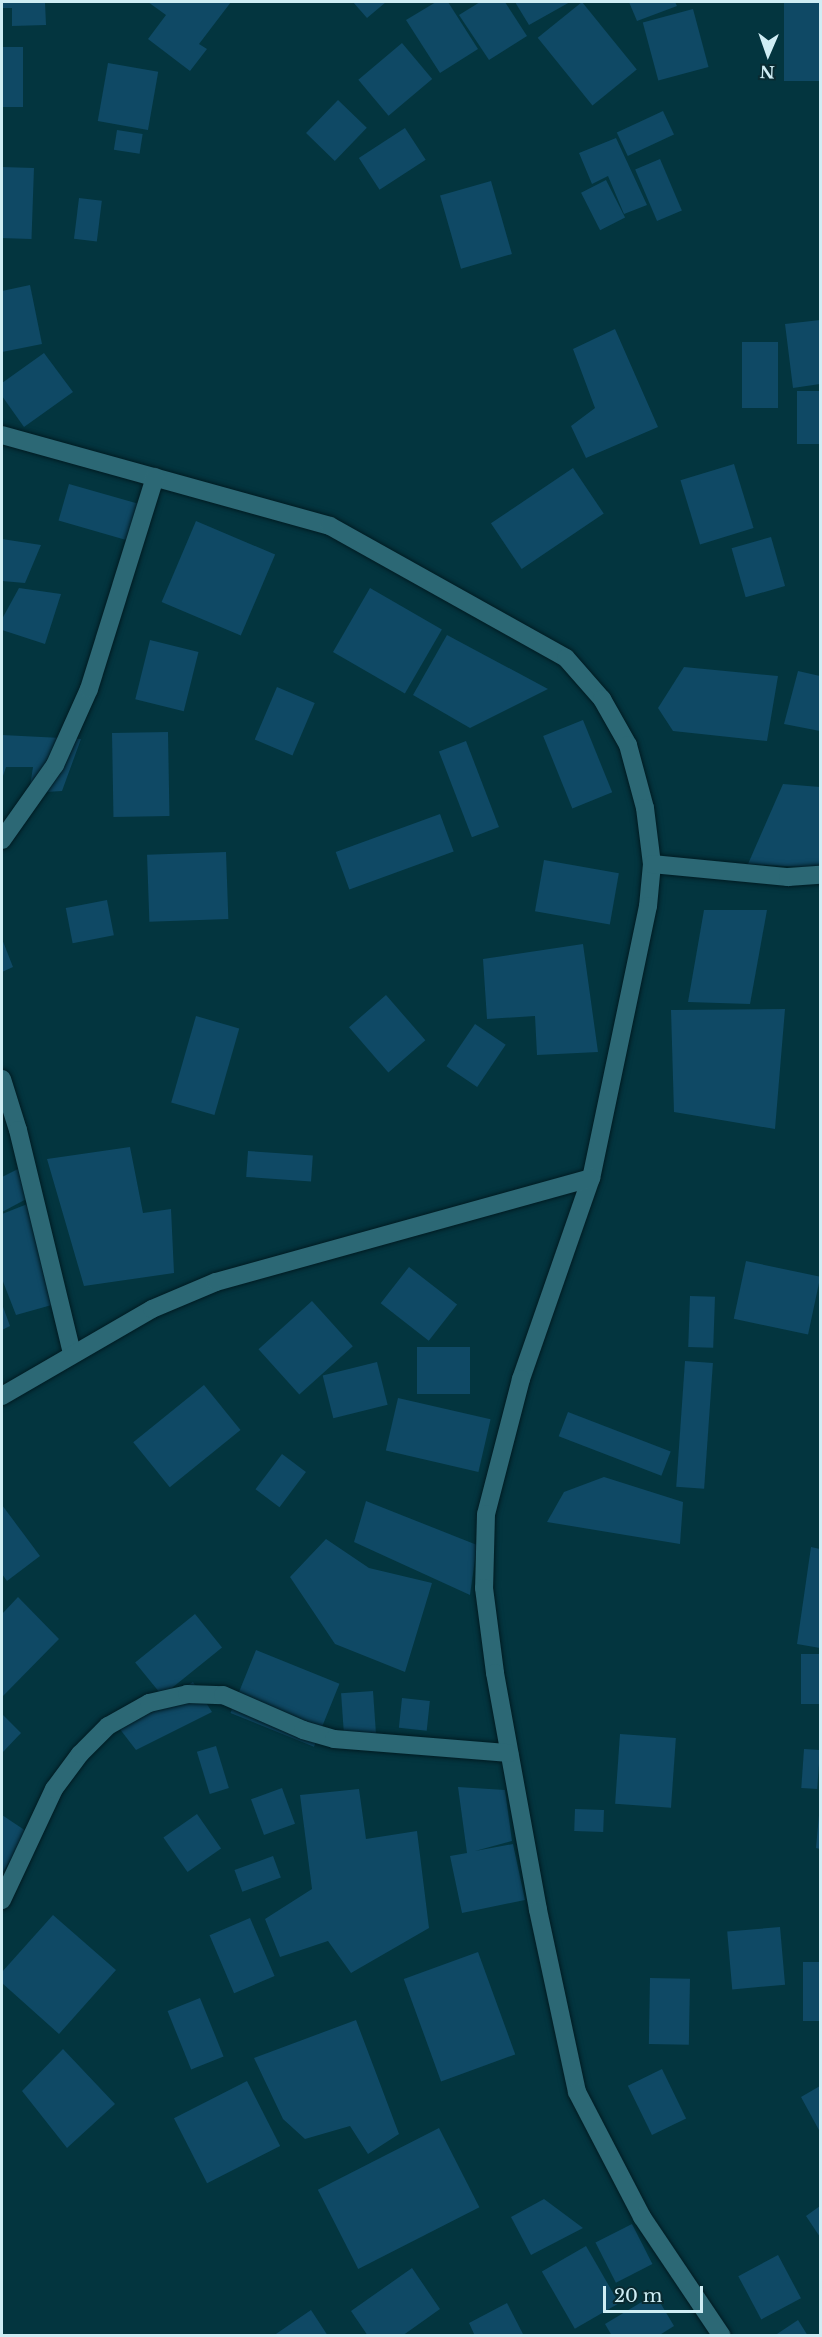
<!DOCTYPE html>
<style>
body{margin:0}
#map{position:relative;width:822px;height:2337px;overflow:hidden;background:#03353f;font-family:"Libre Baskerville",serif}
div>[style]{position:absolute}
.building>*{inset:0;background:#0f4965;transform-origin:0 0}
.roads{filter:drop-shadow(0 0 2px #001b22) drop-shadow(0 0 2px #001b22)}
.street>*{height:18px;margin:-9px;padding:0 9px;transform-origin:9px;border-radius:9px;background:#2c6875}
span{translate:-50% -50%;white-space:nowrap;text-align:center;line-height:1.15;-webkit-text-stroke:4.5px #092a31;paint-order:stroke}
.frame{position:absolute;inset:0;border:3px solid #cfedf4;pointer-events:none}
.north{position:absolute;left:738px;top:24px;width:60px;height:60px;-webkit-text-stroke:4px #092a31;paint-order:stroke;rotate:182deg;font-size:16px;font-weight:700;line-height:24px;text-align:center;color:#cfedf4}
.north::after{content:'';display:block;margin:auto;width:21px;height:27px;background:#cfedf4;clip-path:polygon(50% 0,100% 100%,50% 72%,0 100%)}
.scale{position:absolute;left:603px;top:2286px;width:100px;height:27px;box-sizing:border-box;border:3px solid #cfedf4;border-top:0;padding-left:8px;font-size:18px;line-height:21px;white-space:nowrap;color:#cfedf4;-webkit-text-stroke:4px #092a31;paint-order:stroke}
</style>
<div id="map">
<div class="building">
<div style="clip-path:polygon(2px 2px,45px 2px,46px 25px,12px 26px,12px 8px,2px 8px)"></div>
<div style="clip-path:polygon(148px 2px,231px 2px,199px 44px,207px 49px,190px 71px,148px 39px,166px 15px)"></div>
<div style="clip-path:polygon(353px 2px,386px 2px,367px 18px)"></div>
<div style="clip-path:polygon(436px 2px,448px 2px,478px 49px,440px 73px,406px 20px)"></div>
<div style="clip-path:polygon(480px 2px,505px 2px,527px 36px,489px 60px,459px 15px)"></div>
<div style="clip-path:polygon(515px 2px,570px 2px,529px 25px)"></div>
<div style="left:582px;top:2px;width:87px;height:57px;rotate:51deg"></div>
<div style="clip-path:polygon(629px 2px,675px 2px,677px 6px,637px 21px)"></div>
<div style="left:784px;top:2px;width:35px;height:79px"></div>
<div style="left:693px;top:9px;width:60px;height:52px;rotate:75deg"></div>
<div style="left:402px;top:43px;width:47px;height:57px;rotate:50deg"></div>
<div style="left:2px;top:47px;width:21px;height:60px"></div>
<div style="left:108px;top:63px;width:51px;height:59px;rotate:10deg"></div>
<div style="left:338px;top:100px;width:40px;height:46px;rotate:44deg"></div>
<div style="left:663px;top:111px;width:26px;height:51px;rotate:65deg"></div>
<div style="left:405px;top:128px;width:38px;height:55px;rotate:57deg"></div>
<div style="left:117px;top:130px;width:26px;height:20px;rotate:9deg"></div>
<div style="clip-path:polygon(616px 138px,647px 205px,624px 214px,608px 176px,592px 184px,579px 153px)"></div>
<div style="left:660px;top:159px;width:56px;height:27px;rotate:67deg"></div>
<div style="left:2px;top:167px;width:32px;height:71px;rotate:2deg"></div>
<div style="left:606px;top:180px;width:42px;height:28px;rotate:63deg"></div>
<div style="left:491px;top:181px;width:76px;height:53px;rotate:74deg"></div>
<div style="left:79px;top:198px;width:23px;height:41px;rotate:7deg"></div>
<div style="clip-path:polygon(30px 285px,42px 344px,2px 352px,2px 291px)"></div>
<div style="clip-path:polygon(820px 320px,820px 384px,793px 388px,785px 324px)"></div>
<div style="clip-path:polygon(615px 329px,658px 427px,586px 458px,571px 426px,595px 408px,573px 349px)"></div>
<div style="left:742px;top:342px;width:36px;height:66px"></div>
<div style="clip-path:polygon(44px 353px,73px 392px,24px 427px,2px 396px,2px 383px)"></div>
<div style="left:797px;top:391px;width:23px;height:53px"></div>
<div style="left:734px;top:464px;width:67px;height:56px;rotate:73deg"></div>
<div style="left:573px;top:468px;width:55px;height:99px;rotate:56deg"></div>
<div style="left:69px;top:484px;width:73px;height:38px;rotate:16deg"></div>
<div style="left:196px;top:521px;width:86px;height:88px;rotate:23deg"></div>
<div style="left:771px;top:537px;width:51px;height:41px;rotate:74deg"></div>
<div style="clip-path:polygon(2px 539px,41px 545px,25px 583px,2px 581px)"></div>
<div style="clip-path:polygon(19px 588px,61px 594px,45px 644px,2px 630px,2px 619px)"></div>
<div style="left:370px;top:588px;width:83px;height:74px;rotate:30deg"></div>
<div style="clip-path:polygon(447px 635px,548px 689px,470px 728px,413px 695px)"></div>
<div style="left:150px;top:640px;width:50px;height:61px;rotate:14deg"></div>
<div style="clip-path:polygon(684px 667px,778px 676px,767px 741px,673px 731px,658px 708px)"></div>
<div style="clip-path:polygon(798px 671px,820px 676px,820px 731px,784px 724px)"></div>
<div style="left:277px;top:687px;width:41px;height:57px;rotate:23deg"></div>
<div style="left:583px;top:720px;width:78px;height:43px;rotate:68deg"></div>
<div style="left:168px;top:732px;width:84px;height:56px;rotate:89deg"></div>
<div style="clip-path:polygon(2px 735px,81px 739px,62px 791px,29px 793px,33px 767px,6px 767px,2px 779px)"></div>
<div style="left:466px;top:741px;width:92px;height:29px;rotate:69deg"></div>
<div style="clip-path:polygon(783px 784px,820px 787px,820px 868px,748px 864px)"></div>
<div style="left:440px;top:814px;width:40px;height:111px;rotate:70deg"></div>
<div style="left:226px;top:852px;width:67px;height:79px;rotate:88deg"></div>
<div style="left:544px;top:860px;width:76px;height:52px;rotate:10deg"></div>
<div style="left:107px;top:900px;width:36px;height:42px;rotate:79deg"></div>
<div style="clip-path:polygon(704px 910px,767px 910px,750px 1004px,688px 1002px)"></div>
<div style="clip-path:polygon(2px 939px,13px 967px,2px 972px)"></div>
<div style="clip-path:polygon(583px 944px,598px 1052px,537px 1055px,535px 1016px,487px 1019px,483px 959px)"></div>
<div style="left:386px;top:995px;width:60px;height:49px;rotate:49deg"></div>
<div style="clip-path:polygon(785px 1009px,775px 1129px,674px 1112px,671px 1010px)"></div>
<div style="left:196px;top:1016px;width:45px;height:90px;rotate:16deg"></div>
<div style="left:475px;top:1024px;width:37px;height:51px;rotate:34deg"></div>
<div style="clip-path:polygon(130px 1147px,143px 1213px,171px 1209px,174px 1273px,84px 1286px,47px 1159px)"></div>
<div style="left:248px;top:1151px;width:65px;height:26px;rotate:4deg"></div>
<div style="clip-path:polygon(18px 1169px,32px 1196px,2px 1212px,2px 1177px)"></div>
<div style="clip-path:polygon(30px 1203px,66px 1301px,16px 1315px,2px 1279px,2px 1214px)"></div>
<div style="left:746px;top:1261px;width:76px;height:59px;rotate:12deg"></div>
<div style="left:409px;top:1267px;width:61px;height:46px;rotate:38deg"></div>
<div style="left:690px;top:1296px;width:25px;height:51px;rotate:2deg"></div>
<div style="left:312px;top:1301px;width:61px;height:72px;rotate:48deg"></div>
<div style="clip-path:polygon(2px 1304px,10px 1326px,2px 1330px)"></div>
<div style="left:417px;top:1347px;width:53px;height:47px"></div>
<div style="left:685px;top:1361px;width:28px;height:126px;rotate:4deg"></div>
<div style="left:377px;top:1362px;width:44px;height:56px;rotate:76deg"></div>
<div style="left:204px;top:1385px;width:58px;height:91px;rotate:51deg"></div>
<div style="left:398px;top:1398px;width:95px;height:54px;rotate:13deg"></div>
<div style="left:568px;top:1412px;width:110px;height:26px;rotate:21deg"></div>
<div style="left:282px;top:1454px;width:30px;height:44px;rotate:37deg"></div>
<div style="clip-path:polygon(604px 1477px,683px 1502px,680px 1544px,547px 1522px,564px 1492px)"></div>
<div style="clip-path:polygon(366px 1501px,477px 1545px,470px 1595px,354px 1542px)"></div>
<div style="clip-path:polygon(2px 1505px,40px 1556px,7px 1581px,2px 1574px)"></div>
<div style="clip-path:polygon(326px 1539px,369px 1568px,432px 1583px,405px 1672px,335px 1644px,290px 1577px)"></div>
<div style="clip-path:polygon(811px 1547px,820px 1549px,820px 1648px,797px 1644px)"></div>
<div style="clip-path:polygon(18px 1597px,59px 1639px,2px 1697px,2px 1614px)"></div>
<div style="left:195px;top:1614px;width:43px;height:77px;rotate:51deg"></div>
<div style="left:256px;top:1650px;width:90px;height:68px;rotate:22deg"></div>
<div style="left:801px;top:1654px;width:19px;height:50px"></div>
<div style="clip-path:polygon(193px 1682px,212px 1712px,136px 1750px,119px 1728px)"></div>
<div style="left:373px;top:1691px;width:46px;height:32px;rotate:86deg"></div>
<div style="left:402px;top:1698px;width:28px;height:30px;rotate:6deg"></div>
<div style="clip-path:polygon(2px 1714px,21px 1733px,2px 1753px)"></div>
<div style="left:620px;top:1734px;width:56px;height:70px;rotate:4deg"></div>
<div style="left:216px;top:1746px;width:44px;height:20px;rotate:73deg"></div>
<div style="left:804px;top:1749px;width:16px;height:39px;rotate:4deg"></div>
<div style="clip-path:polygon(458px 1787px,505px 1790px,512px 1841px,475px 1851px,513px 1844px,525px 1900px,462px 1913px,450px 1856px,467px 1853px)"></div>
<div style="left:282px;top:1788px;width:38px;height:33px;rotate:70deg"></div>
<div style="clip-path:polygon(359px 1789px,366px 1839px,417px 1831px,429px 1928px,351px 1973px,328px 1941px,280px 1957px,265px 1919px,312px 1889px,300px 1795px)"></div>
<div style="left:575px;top:1809px;width:29px;height:22px;rotate:2deg"></div>
<div style="left:197px;top:1814px;width:42px;height:41px;rotate:55deg"></div>
<div style="clip-path:polygon(2px 1815px,29px 1833px,2px 1873px)"></div>
<div style="clip-path:polygon(819px 1815px,820px 1815px,820px 1849px,816px 1848px)"></div>
<div style="left:273px;top:1856px;width:23px;height:41px;rotate:70deg"></div>
<div style="clip-path:polygon(53px 1915px,116px 1970px,59px 2034px,2px 1983px,2px 1972px)"></div>
<div style="left:250px;top:1918px;width:63px;height:44px;rotate:67deg"></div>
<div style="left:780px;top:1927px;width:58px;height:53px;rotate:85deg"></div>
<div style="left:478px;top:1952px;width:109px;height:79px;rotate:70deg"></div>
<div style="left:820px;top:1962px;width:59px;height:17px;rotate:90deg"></div>
<div style="left:650px;top:1978px;width:40px;height:66px;rotate:1deg"></div>
<div style="left:200px;top:1998px;width:63px;height:35px;rotate:68deg"></div>
<div style="clip-path:polygon(356px 2020px,399px 2134px,368px 2154px,350px 2126px,305px 2139px,283px 2119px,254px 2058px)"></div>
<div style="clip-path:polygon(63px 2049px,115px 2104px,67px 2148px,22px 2091px)"></div>
<div style="left:662px;top:2069px;width:55px;height:38px;rotate:64deg"></div>
<div style="left:247px;top:2081px;width:73px;height:82px;rotate:63deg"></div>
<div style="clip-path:polygon(820px 2086px,820px 2132px,801px 2097px)"></div>
<div style="left:439px;top:2128px;width:89px;height:136px;rotate:63deg"></div>
<div style="clip-path:polygon(544px 2199px,583px 2228px,531px 2255px,511px 2217px)"></div>
<div style="clip-path:polygon(820px 2206px,820px 2237px,806px 2216px)"></div>
<div style="left:632px;top:2224px;width:45px;height:41px;rotate:63deg"></div>
<div style="left:586px;top:2246px;width:66px;height:51px;rotate:60deg"></div>
<div style="left:778px;top:2255px;width:49px;height:45px;rotate:62deg"></div>
<div style="clip-path:polygon(412px 2268px,440px 2309px,402px 2336px,368px 2336px,351px 2311px)"></div>
<div style="clip-path:polygon(655px 2294px,674px 2326px,658px 2336px,612px 2336px,605px 2324px)"></div>
<div style="clip-path:polygon(507px 2303px,524px 2336px,475px 2336px,469px 2323px)"></div>
<div style="clip-path:polygon(311px 2310px,328px 2336px,273px 2336px)"></div>
<div style="clip-path:polygon(798px 2320px,808px 2336px,774px 2336px)"></div>
</div>
<div class="roads">
<div class="street">
<div style="left:2px;top:435px;width:340px;rotate:15.5deg"></div>
<div style="left:330px;top:526px;width:270px;rotate:29.2deg"></div>
<div style="left:566px;top:658px;width:55px;rotate:48.7deg"></div>
<div style="left:602px;top:699px;width:53px;rotate:60.5deg"></div>
<div style="left:628px;top:745px;width:65px;rotate:74.9deg"></div>
<div style="left:645px;top:808px;width:56px;rotate:82.9deg"></div>
<div style="left:652px;top:864px;width:42px;rotate:95.4deg"></div>
<div style="left:648px;top:906px;width:278px;rotate:101.8deg"></div>
<div style="left:591px;top:1178px;width:213px;rotate:109.2deg"></div>
<div style="left:521px;top:1379px;width:139px;rotate:104.5deg"></div>
<div style="left:486px;top:1514px;width:74px;rotate:91.5deg"></div>
<div style="left:484px;top:1588px;width:86px;rotate:82.6deg"></div>
<div style="left:495px;top:1673px;width:241px;rotate:79.7deg"></div>
<div style="left:538px;top:1910px;width:186px;rotate:77.9deg"></div>
<div style="left:577px;top:2092px;width:141px;rotate:62.5deg"></div>
<div style="left:642px;top:2217px;width:143px;rotate:56.1deg"></div>
<div style="left:2px;top:840px;width:92px;rotate:-54.8deg"></div>
<div style="left:55px;top:765px;width:83px;rotate:-65.9deg"></div>
<div style="left:89px;top:689px;width:222px;rotate:-72.7deg"></div>
<div style="left:652px;top:864px;width:137px;rotate:5.5deg"></div>
<div style="left:788px;top:877px;width:32px;rotate:-4deg"></div>
<div style="left:2px;top:1079px;width:53px;rotate:72.6deg"></div>
<div style="left:18px;top:1130px;width:229px;rotate:76.4deg"></div>
<div style="left:2px;top:1396px;width:173px;rotate:-30.1deg"></div>
<div style="left:152px;top:1309px;width:69px;rotate:-22.9deg"></div>
<div style="left:216px;top:1282px;width:389px;rotate:-15.5deg"></div>
<div style="left:2px;top:1900px;width:123px;rotate:-64.9deg"></div>
<div style="left:54px;top:1789px;width:44px;rotate:-53.4deg"></div>
<div style="left:80px;top:1754px;width:40px;rotate:-45deg"></div>
<div style="left:108px;top:1726px;width:47px;rotate:-29.3deg"></div>
<div style="left:149px;top:1703px;width:39px;rotate:-13deg"></div>
<div style="left:187px;top:1694px;width:36px;rotate:2deg"></div>
<div style="left:223px;top:1695px;width:87px;rotate:23.6deg"></div>
<div style="left:303px;top:1730px;width:32px;rotate:16deg"></div>
<div style="left:334px;top:1739px;width:176px;rotate:4.6deg"></div>
</div>
</div>
<div class="frame"></div>
<div class="north">N</div>
<div class="scale">20 m</div>
</div>
